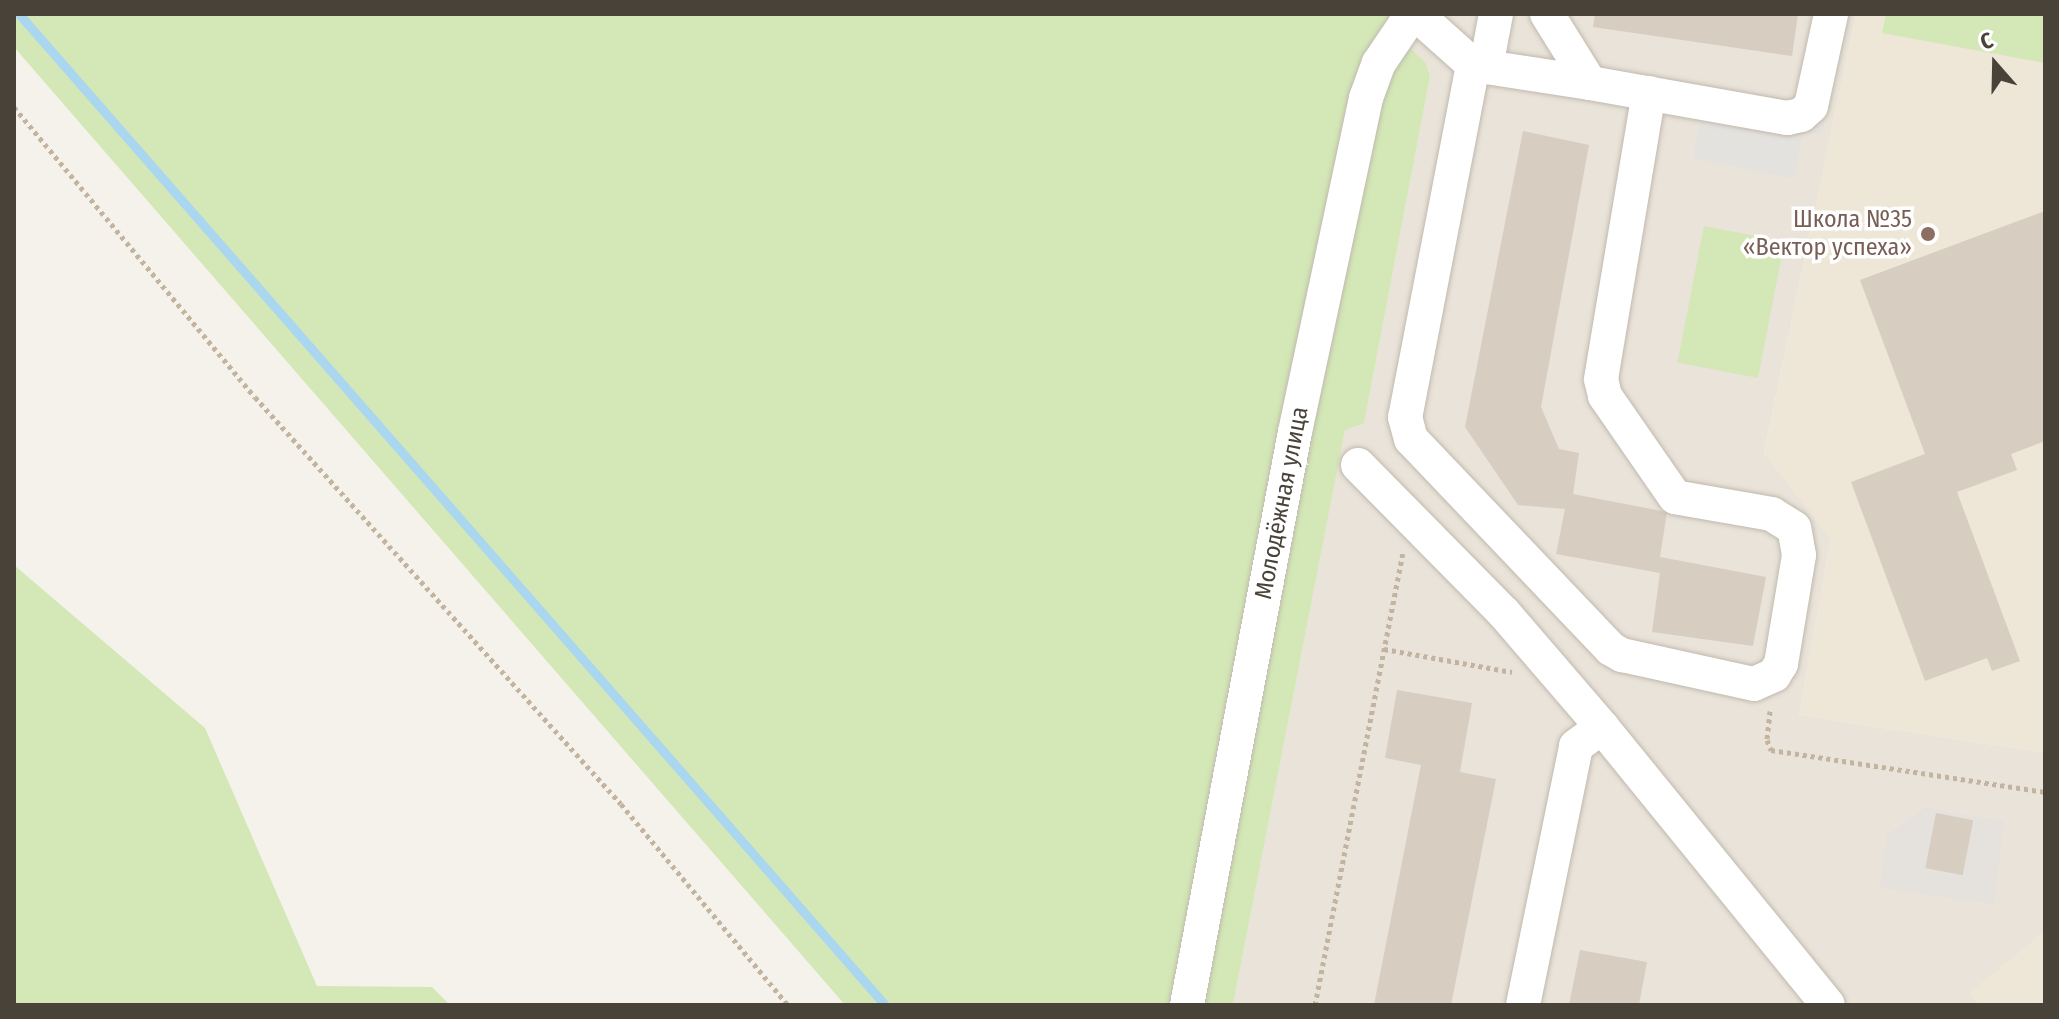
<!DOCTYPE html>
<meta charset="utf-8">
<style>
body{margin:0}
#map{position:relative;width:2059px;height:1019px;overflow:hidden;background:#f5f2eb;font-family:"Fira Sans Condensed",sans-serif}
div>[style]{position:absolute}
.residential>*{inset:0;background:#e9e3d9}
.industrial>*{inset:0;background:#e5e1dc}
.education>*{inset:0;background:#eee6d6}
.green>*{inset:0;background:#d3e8b6;transform-origin:0 0}
.parking>*{inset:0;background:#e4e2df}
.stream>*{height:9px;margin:-4.5px;padding:0 4.5px;transform-origin:4.5px;border-radius:4.5px;background:#aad6ef}
.building>*{inset:0;background:#d7cdc1;transform-origin:0 0}
.path>*{height:5px;margin-top:-2.5px;transform-origin:0;background:repeating-linear-gradient(90deg,#c2b49f 0 4px,transparent 0 8px)}
.roads{filter:drop-shadow(0 0 2px #c1b9ae) drop-shadow(0 0 2px #c1b9ae)}
.minor>*{height:34px;margin:-17px;padding:0 17px;transform-origin:17px;border-radius:17px;background:#fff}
.dots>*{width:22px;height:22px;translate:-50% -50%;box-sizing:border-box;border:4px solid #fff;border-radius:50%}
span{translate:-50% -50%;white-space:nowrap;text-align:center;line-height:1.15;-webkit-text-stroke:7px #fff;paint-order:stroke}
.education-label{font-size:24px;color:#785e54}
.right{translate:-100% -50%;text-align:right}
.street-label{font-size:24px;color:#494239}
.frame{position:absolute;inset:0;border:16px solid #494239;pointer-events:none}
.north{position:absolute;left:1955px;top:24px;width:80px;height:80px;-webkit-text-stroke:6px #fff;paint-order:stroke;rotate:340deg;font-size:22px;font-weight:700;line-height:32px;text-align:center;color:#494239}
.north::after{content:'';display:block;margin:auto;width:28px;height:36px;background:#494239;clip-path:polygon(50% 0,100% 100%,50% 72%,0 100%)}
</style>
<div id="map">
<div class="residential">
<div style="clip-path:polygon(1389px 14px,1856px 14px,1764px 453px,1831px 539px,1799px 715px,2045px 753px,2045px 1005px,1233px 1005px,1345px 429px,1364px 422px,1430px 77px,1426px 63px,1395px 34px)"></div>
</div>
<div class="industrial">
<div style="clip-path:polygon(1925px 808px,2004px 821px,1994px 904px,1880px 888px,1887px 835px)"></div>
</div>
<div class="education">
<div style="clip-path:polygon(1856px 14px,2045px 14px,2045px 753px,1799px 715px,1831px 540px,1764px 454px)"></div>
<div style="clip-path:polygon(2045px 931px,2045px 1005px,1978px 1005px,1969px 993px)"></div>
</div>
<div class="green">
<div style="clip-path:polygon(14px 14px,1389px 14px,1395px 34px,1426px 63px,1430px 77px,1364px 423px,1345px 430px,1233px 1005px,845px 1005px,14px 47px)"></div>
<div style="clip-path:polygon(1886px 14px,2045px 14px,2045px 63px,1882px 33px)"></div>
<div style="left:1704px;top:226px;width:82px;height:139px;rotate:11deg"></div>
<div style="clip-path:polygon(14px 565px,205px 728px,317px 986px,432px 987px,450px 1005px,14px 1005px)"></div>
</div>
<div class="parking">
<div style="clip-path:polygon(1829px 95px,1822px 134px,1803px 131px,1794px 179px,1693px 158px,1704px 103px,1787px 118px)"></div>
</div>
<div class="stream">
<div style="left:19px;top:14px;width:1316px;rotate:48.85deg"></div>
</div>
<div class="building">
<div style="clip-path:polygon(1595px 14px,1798px 14px,1792px 56px,1593px 27px)"></div>
<div style="clip-path:polygon(1523px 131px,1589px 145px,1541px 407px,1559px 449px,1579px 453px,1573px 494px,1667px 512px,1660px 557px,1766px 577px,1753px 646px,1652px 632px,1660px 573px,1556px 554px,1565px 509px,1518px 505px,1465px 427px)"></div>
<div style="clip-path:polygon(2045px 211px,2045px 441px,2011px 454px,2017px 470px,1957px 492px,2020px 661px,1992px 671px,1987px 658px,1925px 681px,1851px 482px,1925px 454px,1860px 280px)"></div>
<div style="clip-path:polygon(1397px 690px,1472px 703px,1460px 772px,1496px 779px,1451px 1005px,1374px 1005px,1421px 765px,1385px 758px)"></div>
<div style="left:1936px;top:813px;width:38px;height:56px;rotate:11deg"></div>
<div style="clip-path:polygon(1580px 950px,1647px 962px,1639px 1005px,1569px 1005px)"></div>
</div>
<div class="path">
<div style="left:14px;top:107px;width:377px;rotate:50.3deg"></div>
<div style="left:255px;top:397px;width:547px;rotate:48.04deg"></div>
<div style="left:621px;top:804px;width:261px;rotate:50.3deg"></div>
<div style="left:1384px;top:649px;width:130px;rotate:10.2deg"></div>
<div style="left:1770px;top:711px;width:29px;rotate:96deg"></div>
<div style="left:1767px;top:740px;width:11px;rotate:68deg"></div>
<div style="left:1771px;top:750px;width:277px;rotate:8.7deg"></div>
<div style="left:1315px;top:1005px;width:460px;rotate:-79deg"></div>
</div>
<div class="roads">
<div class="minor">
<div style="left:1416px;top:14px;width:76px;rotate:41.8deg"></div>
<div style="left:1473px;top:65px;width:359px;rotate:100.9deg"></div>
<div style="left:1405px;top:417px;width:23px;rotate:75deg"></div>
<div style="left:1411px;top:439px;width:290px;rotate:46.4deg"></div>
<div style="left:1611px;top:649px;width:13px;rotate:29deg"></div>
<div style="left:1622px;top:655px;width:135px;rotate:12.4deg"></div>
<div style="left:1754px;top:684px;width:22px;rotate:-24deg"></div>
<div style="left:1774px;top:675px;width:13px;rotate:-58deg"></div>
<div style="left:1781px;top:664px;width:110px;rotate:-80.6deg"></div>
<div style="left:1799px;top:555px;width:27px;rotate:-100deg"></div>
<div style="left:1794px;top:528px;width:26px;rotate:-148deg"></div>
<div style="left:1772px;top:514px;width:98px;rotate:-170.1deg"></div>
<div style="left:1675px;top:497px;width:123px;rotate:-124.7deg"></div>
<div style="left:1605px;top:396px;width:17px;rotate:-103deg"></div>
<div style="left:1601px;top:379px;width:290px;rotate:-80.5deg"></div>
<div style="left:1547px;top:14px;width:81px;rotate:58.1deg"></div>
<div style="left:1590px;top:83px;width:200px;rotate:10.1deg"></div>
<div style="left:1787px;top:118px;width:14px;rotate:-12deg"></div>
<div style="left:1801px;top:115px;width:13px;rotate:-42deg"></div>
<div style="left:1811px;top:106px;width:94px;rotate:-77.7deg"></div>
<div style="left:1473px;top:65px;width:118px;rotate:8.7deg"></div>
<div style="left:1486px;top:67px;width:54px;rotate:-79.3deg"></div>
<div style="left:1358px;top:465px;width:208px;rotate:45.4deg"></div>
<div style="left:1504px;top:613px;width:150px;rotate:49.3deg"></div>
<div style="left:1602px;top:727px;width:358px;rotate:50.9deg"></div>
<div style="left:1187px;top:1005px;width:583px;rotate:-79.33deg"></div>
<div style="left:1295px;top:432px;width:341px;rotate:-78deg"></div>
<div style="left:1366px;top:98px;width:37px;rotate:-70deg"></div>
<div style="left:1379px;top:63px;width:59px;rotate:-56deg"></div>
<div style="left:1523px;top:1005px;width:264px;rotate:-78.4deg"></div>
<div style="left:1576px;top:746px;width:32px;rotate:-36deg"></div>
</div>
</div>
<div class="dots">
<div style="left:1928px;top:234px;background:#8d6e63"></div>
</div>
<div class="education-label">
<span class="right" style="left:1912px;top:234px">Школа №35<br>«Вектор успеха»</span>
</div>
<div class="street-label">
<span style="left:1282px;top:503px;rotate:-79deg">Молодёжная улица</span>
</div>
<div class="frame"></div>
<div class="north">С</div>
</div>
